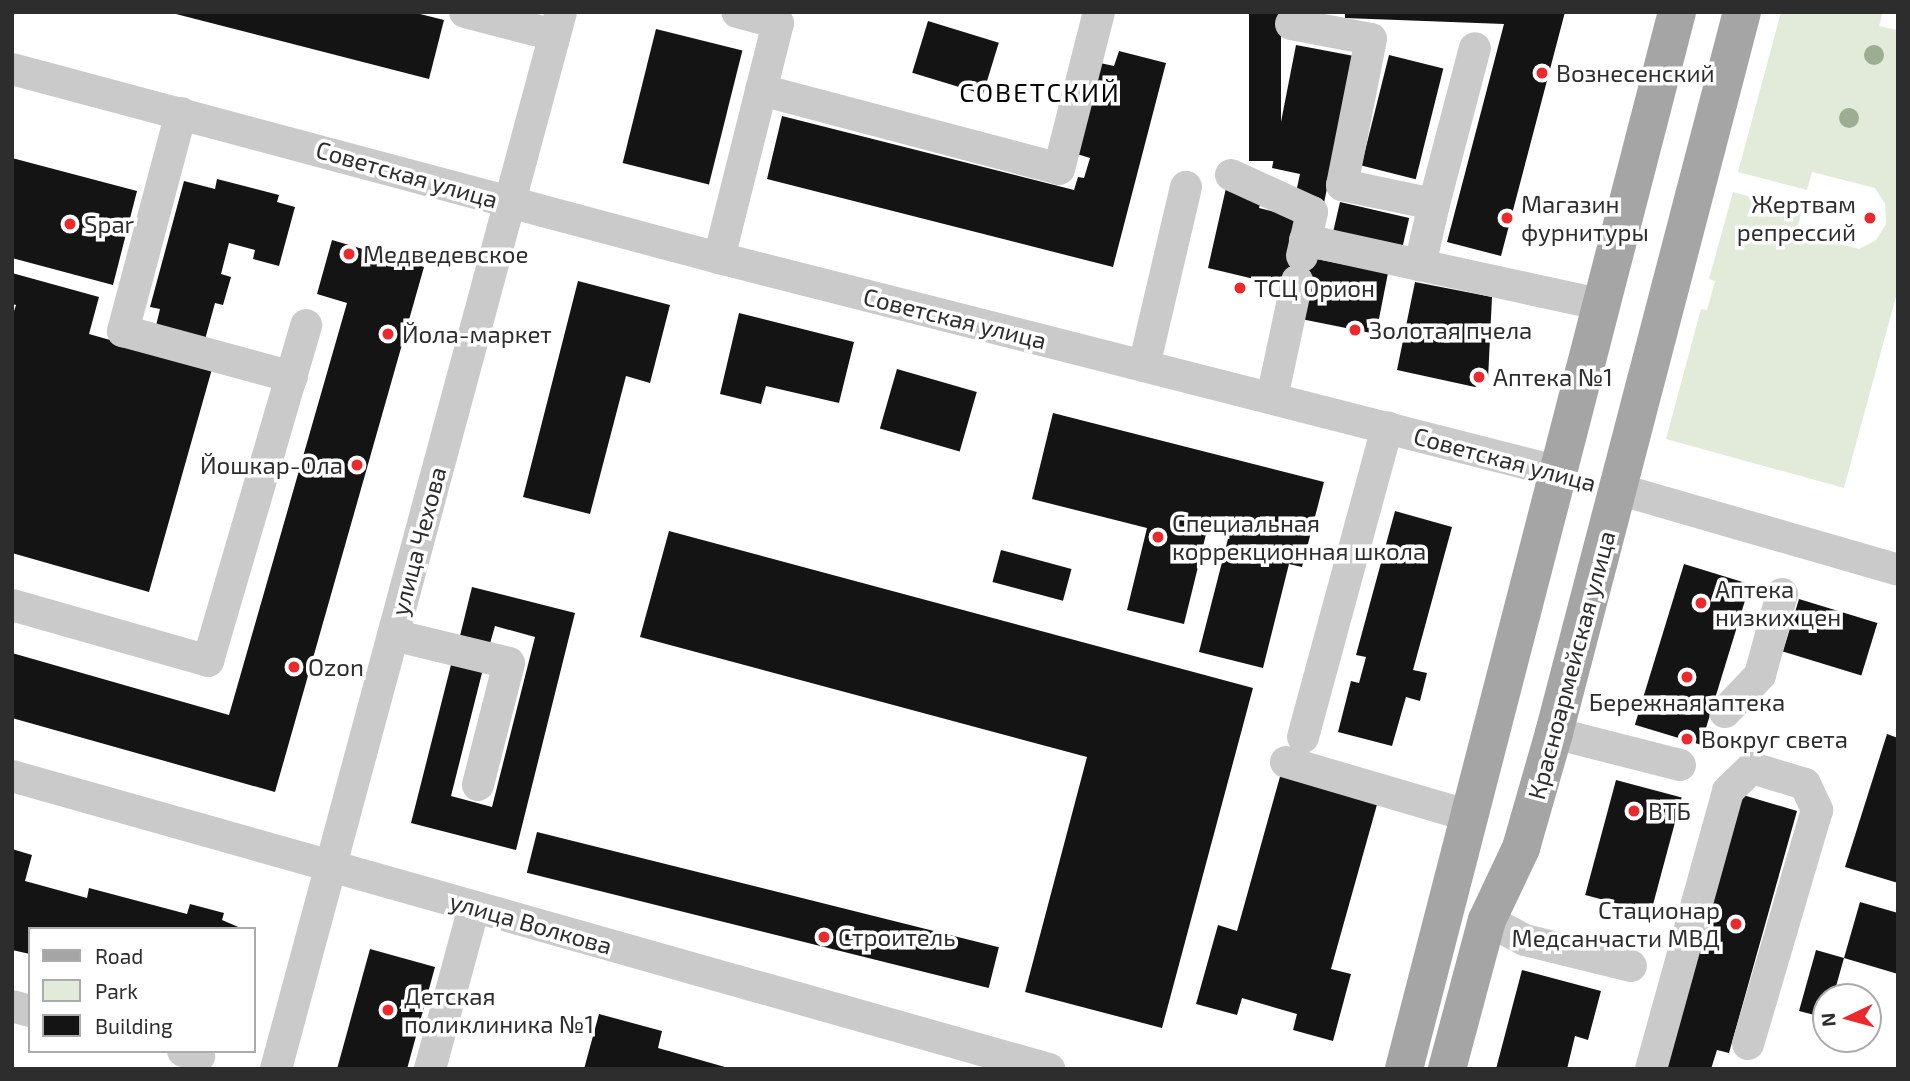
<!DOCTYPE html>
<meta charset="utf-8">
<style>
body{margin:0}
#map{position:relative;width:1910px;height:1081px;overflow:hidden;background:#fff;font-family:"Exo 2",sans-serif}
div>[style]{position:absolute}
.green>*{inset:0;background:#e2ebda}
.building>*{inset:0;background:#141414;transform-origin:0 0}
.minor>*{height:32px;margin:-16px;padding:0 16px;transform-origin:16px;border-radius:16px;background:#cacaca}
.major>*{height:38px;margin:-19px;padding:0 19px;transform-origin:19px;border-radius:19px;background:#a5a5a5}
.trees>*{width:20px;height:20px;margin:-10px;border-radius:50%;background:#9dad92}
.dots>*{width:19px;height:19px;translate:-50% -50%;box-sizing:border-box;border:4px solid #fff;border-radius:50%}
span{translate:-50% -50%;white-space:nowrap;text-align:center;line-height:1.15;-webkit-text-stroke:7px #fff;paint-order:stroke}
.poi-label{font-size:24px;color:#2d2d2d}
.left{translate:0 -50%;text-align:left}
.right{translate:-100% -50%;text-align:right}
.street-label{font-size:24px;color:#2d2d2d}
.neighbourhood-label{font-size:26px;color:#000;letter-spacing:2px}
.frame{position:absolute;inset:0;border:14px solid #2d2d2d;pointer-events:none}
.legend{position:absolute;left:28px;top:927px;width:228px;height:126px;box-sizing:border-box;background:#fff;border:2px solid #ababab;margin:0;padding:9px 12px;list-style:none;font-size:21px;color:#2d2d2d}
.legend li{display:flex;align-items:center;gap:14px;height:35px}
.legend b{width:35px;border:2px solid #ababab}
.north{position:absolute;left:1812px;top:983px;width:70px;height:70px;box-sizing:border-box;background:#fff;border:2px solid #ababab;border-radius:50%;rotate:265deg;font-size:19px;font-weight:700;line-height:28px;text-align:center;color:#2d2d2d}
.north::after{content:'';display:block;margin:auto;width:24px;height:32px;background:#eb282c;clip-path:polygon(50% 0,100% 100%,50% 72%,0 100%)}
</style>
<div id="map">
<div class="green">
<div style="clip-path:polygon(1781px 12px,1883px 12px,1879px 26px,1898px 30px,1898px 289px,1844px 488px,1666px 439px,1701px 309px,1707px 310px,1715px 281px,1709px 279px,1733px 192px,1802px 211px,1796px 232px,1859px 249px,1876px 240px,1886px 224px,1885px 204px,1875px 188px,1812px 172px,1807px 190px,1738px 172px)"></div>
</div>
<div class="building">
<div style="clip-path:polygon(412px 12px,444px 20px,429px 79px,172px 13px)"></div>
<div style="left:1249px;top:12px;width:32px;height:149px"></div>
<div style="clip-path:polygon(1345px 12px,1565px 12px,1501px 256px,1447px 242px,1504px 24px,1345px 18px)"></div>
<div style="left:928px;top:21px;width:74px;height:54px;rotate:17deg"></div>
<div style="left:656px;top:29px;width:89px;height:138px;rotate:14deg"></div>
<div style="clip-path:polygon(1296px 45px,1354px 56px,1324px 203px,1295px 197px,1300px 174px,1272px 168px)"></div>
<div style="clip-path:polygon(1119px 51px,1166px 63px,1113px 267px,767px 179px,782px 116px,1074px 190px,1078px 177px,1084px 178px,1090px 158px,1077px 154px,1100px 63px,1114px 66px)"></div>
<div style="left:1389px;top:55px;width:56px;height:114px;rotate:14deg"></div>
<div style="clip-path:polygon(12px 158px,137px 191px,113px 285px,12px 258px)"></div>
<div style="clip-path:polygon(217px 179px,279px 195px,277px 202px,295px 207px,279px 266px,253px 259px,255px 250px,229px 243px,221px 274px,231px 277px,223px 305px,215px 303px,204px 343px,155px 330px,160px 309px,150px 307px,184px 181px,215px 189px)"></div>
<div style="clip-path:polygon(1226px 188px,1262px 196px,1259px 208px,1299px 218px,1291px 254px,1388px 273px,1376px 334px,1301px 319px,1284px 286px,1208px 268px)"></div>
<div style="left:1340px;top:202px;width:71px;height:30px;rotate:13deg"></div>
<div style="clip-path:polygon(332px 240px,424px 267px,275px 792px,12px 718px,12px 653px,229px 715px,347px 303px,317px 294px)"></div>
<div style="clip-path:polygon(12px 273px,99px 297px,89px 334px,212px 369px,149px 592px,12px 553px,12px 317px,16px 305px,12px 304px)"></div>
<div style="clip-path:polygon(578px 281px,670px 305px,650px 383px,626px 376px,590px 514px,523px 497px)"></div>
<div style="clip-path:polygon(1415px 282px,1492px 297px,1488px 379px,1475px 387px,1397px 370px)"></div>
<div style="clip-path:polygon(739px 313px,854px 342px,839px 403px,766px 386px,761px 404px,720px 394px)"></div>
<div style="left:897px;top:369px;width:83px;height:62px;rotate:16deg"></div>
<div style="clip-path:polygon(1053px 413px,1324px 482px,1302px 567px,1289px 564px,1263px 668px,1199px 652px,1230px 531px,1208px 526px,1184px 624px,1127px 610px,1147px 528px,1032px 499px)"></div>
<div style="clip-path:polygon(1395px 511px,1452px 527px,1413px 670px,1427px 673px,1420px 701px,1406px 697px,1392px 746px,1338px 732px,1351px 681px,1359px 683px,1366px 657px,1356px 655px)"></div>
<div style="clip-path:polygon(669px 531px,1253px 688px,1162px 1028px,1025px 992px,1087px 757px,640px 637px)"></div>
<div style="left:1001px;top:550px;width:73px;height:33px;rotate:15deg"></div>
<div style="left:1684px;top:564px;width:69px;height:168px;rotate:17deg"></div>
<div style="clip-path:polygon(472px 587px,575px 613px,516px 850px,411px 823px,453px 657px,484px 665px,451px 796px,492px 807px,535px 637px,495px 626px,489px 647px,459px 640px)"></div>
<div style="left:1799px;top:599px;width:82px;height:55px;rotate:17deg"></div>
<div style="clip-path:polygon(1887px 734px,1898px 738px,1898px 883px,1845px 867px)"></div>
<div style="clip-path:polygon(1281px 773px,1378px 801px,1331px 969px,1351px 974px,1333px 1041px,1293px 1030px,1297px 1014px,1242px 998px,1237px 1015px,1196px 1004px,1218px 925px,1237px 931px)"></div>
<div style="left:1616px;top:780px;width:68px;height:119px;rotate:15deg"></div>
<div style="clip-path:polygon(1743px 795px,1797px 811px,1729px 1053px,1717px 1050px,1711px 1069px,1664px 1069px)"></div>
<div style="left:537px;top:832px;width:476px;height:42px;rotate:14deg"></div>
<div style="clip-path:polygon(12px 849px,32px 855px,25px 881px,87px 898px,89px 888px,187px 914px,190px 904px,224px 913px,222px 920px,243px 929px,30px 929px,30px 954px,12px 950px)"></div>
<div style="clip-path:polygon(1860px 902px,1898px 913px,1898px 974px,1844px 958px)"></div>
<div style="clip-path:polygon(370px 949px,435px 967px,407px 1069px,337px 1069px)"></div>
<div style="clip-path:polygon(1816px 950px,1844px 958px,1833px 997px,1826px 997px,1826px 1018px,1799px 1011px)"></div>
<div style="clip-path:polygon(1522px 970px,1601px 991px,1588px 1040px,1575px 1036px,1567px 1069px,1496px 1069px)"></div>
<div style="clip-path:polygon(599px 1014px,662px 1031px,658px 1048px,732px 1069px,584px 1069px)"></div>
</div>
<div class="minor">
<div style="left:465px;top:12px;width:92px;rotate:14.5deg"></div>
<div style="left:1291px;top:24px;width:81px;rotate:10.6deg"></div>
<div style="left:1371px;top:39px;width:149px;rotate:101.2deg"></div>
<div style="left:1342px;top:185px;width:94px;rotate:11.7deg"></div>
<div style="left:1434px;top:204px;width:63px;rotate:102.9deg"></div>
<div style="left:12px;top:69px;width:732px;rotate:14.97deg"></div>
<div style="left:719px;top:258px;width:868px;rotate:14.28deg"></div>
<div style="left:761px;top:90px;width:308px;rotate:14.8deg"></div>
<div style="left:1059px;top:169px;width:162px;rotate:-75.7deg"></div>
<div style="left:181px;top:113px;width:226px;rotate:104.9deg"></div>
<div style="left:123px;top:331px;width:175px;rotate:15.2deg"></div>
<div style="left:1231px;top:175px;width:89px;rotate:24.6deg"></div>
<div style="left:1312px;top:212px;width:45px;rotate:102.8deg"></div>
<div style="left:1434px;top:204px;width:161px;rotate:-75.3deg"></div>
<div style="left:1305px;top:240px;width:305px;rotate:12.3deg"></div>
<div style="left:719px;top:258px;width:242px;rotate:-75.9deg"></div>
<div style="left:778px;top:23px;width:42px;rotate:-165deg"></div>
<div style="left:1144px;top:366px;width:184px;rotate:-76.8deg"></div>
<div style="left:1272px;top:398px;width:120px;rotate:-77.9deg"></div>
<div style="left:1618px;top:489px;width:291px;rotate:16.1deg"></div>
<div style="left:12px;top:605px;width:204px;rotate:15.9deg"></div>
<div style="left:208px;top:661px;width:350px;rotate:-73.7deg"></div>
<div style="left:393px;top:635px;width:119px;rotate:13.6deg"></div>
<div style="left:509px;top:663px;width:126px;rotate:104.3deg"></div>
<div style="left:1725px;top:712px;width:51px;rotate:-46.6deg"></div>
<div style="left:1760px;top:675px;width:84px;rotate:-74.8deg"></div>
<div style="left:1554px;top:733px;width:130px;rotate:14.3deg"></div>
<div style="left:1303px;top:737px;width:321px;rotate:-74.8deg"></div>
<div style="left:1286px;top:762px;width:191px;rotate:16.4deg"></div>
<div style="left:12px;top:776px;width:1078px;rotate:15.78deg"></div>
<div style="left:1487px;top:920px;width:43px;rotate:27.8deg"></div>
<div style="left:1525px;top:940px;width:109px;rotate:13.8deg"></div>
<div style="left:12px;top:1006px;width:19px;rotate:16deg"></div>
<div style="left:183px;top:1051px;width:17px;rotate:17deg"></div>
<div style="left:276px;top:1069px;width:1095px;rotate:-74.91deg"></div>
<div style="left:430px;top:1069px;width:168px;rotate:-74.8deg"></div>
<div style="left:1651px;top:1069px;width:288px;rotate:-74.5deg"></div>
<div style="left:1728px;top:791px;width:33px;rotate:-44deg"></div>
<div style="left:1752px;top:768px;width:55px;rotate:16.8deg"></div>
<div style="left:1805px;top:784px;width:29px;rotate:65deg"></div>
<div style="left:1817px;top:810px;width:244px;rotate:106.4deg"></div>
</div>
<div class="major">
<div style="left:1404px;top:1069px;width:1092px;rotate:-75.52deg"></div>
<div style="left:1447px;top:1069px;width:154px;rotate:-75deg"></div>
<div style="left:1487px;top:920px;width:80px;rotate:-64.7deg"></div>
<div style="left:1521px;top:848px;width:120px;rotate:-74deg"></div>
<div style="left:1554px;top:733px;width:745px;rotate:-75.39deg"></div>
</div>
<div class="trees">
<div style="left:1874px;top:55px"></div>
<div style="left:1849px;top:118px"></div>
</div>
<div class="dots">
<div style="left:1542px;top:73px;background:#eb282c"></div>
<div style="left:1507px;top:218px;background:#eb282c"></div>
<div style="left:1870px;top:218px;background:#eb282c"></div>
<div style="left:70px;top:224px;background:#eb282c"></div>
<div style="left:349px;top:254px;background:#eb282c"></div>
<div style="left:1240px;top:288px;background:#eb282c"></div>
<div style="left:1355px;top:330px;background:#eb282c"></div>
<div style="left:388px;top:334px;background:#eb282c"></div>
<div style="left:1479px;top:377px;background:#eb282c"></div>
<div style="left:357px;top:465px;background:#eb282c"></div>
<div style="left:1158px;top:537px;background:#eb282c"></div>
<div style="left:1701px;top:603px;background:#eb282c"></div>
<div style="left:294px;top:667px;background:#eb282c"></div>
<div style="left:1687px;top:677px;background:#eb282c"></div>
<div style="left:1687px;top:739px;background:#eb282c"></div>
<div style="left:1634px;top:811px;background:#eb282c"></div>
<div style="left:1736px;top:924px;background:#eb282c"></div>
<div style="left:824px;top:937px;background:#eb282c"></div>
<div style="left:388px;top:1010px;background:#eb282c"></div>
</div>
<div class="poi-label">
<span class="left" style="left:1556px;top:73px">Вознесенский</span>
<span class="left" style="left:1521px;top:218px">Магазин<br>фурнитуры</span>
<span class="right" style="left:1856px;top:218px">Жертвам<br>репрессий</span>
<span class="left" style="left:84px;top:224px">Spar</span>
<span class="left" style="left:363px;top:254px">Медведевское</span>
<span class="left" style="left:1254px;top:288px">ТСЦ Орион</span>
<span class="left" style="left:1369px;top:330px">Золотая пчела</span>
<span class="left" style="left:402px;top:334px">Йола-маркет</span>
<span class="left" style="left:1493px;top:377px">Аптека №1</span>
<span class="right" style="left:343px;top:465px">Йошкар-Ола</span>
<span class="left" style="left:1172px;top:537px">Специальная<br>коррекционная школа</span>
<span class="left" style="left:1715px;top:603px">Аптека<br>низких цен</span>
<span class="left" style="left:308px;top:667px">Ozon</span>
<span style="left:1687px;top:702px">Бережная аптека</span>
<span class="left" style="left:1701px;top:739px">Вокруг света</span>
<span class="left" style="left:1648px;top:811px">ВТБ</span>
<span class="right" style="left:1720px;top:924px">Стационар<br>Медсанчасти МВД</span>
<span class="left" style="left:838px;top:937px">Строитель</span>
<span class="left" style="left:404px;top:1010px">Детская<br>поликлиника №1</span>
</div>
<div class="street-label">
<span style="left:407px;top:174px;rotate:16deg">Советская улица</span>
<span style="left:955px;top:318px;rotate:14deg">Советская улица</span>
<span style="left:1505px;top:459px;rotate:15deg">Советская улица</span>
<span style="left:418px;top:541px;rotate:-75deg">улица Чехова</span>
<span style="left:1571px;top:665px;rotate:-75deg">Красноармейская улица</span>
<span style="left:531px;top:923px;rotate:16deg">улица Волкова</span>
</div>
<div class="neighbourhood-label">
<span style="left:1040px;top:92px">СОВЕТСКИЙ</span>
</div>
<div class="frame"></div>
<ul class="legend">
<li><b style="height:9px;background:#a5a5a5"></b>Road</li>
<li><b style="height:19px;background:#e2ebda"></b>Park</li>
<li><b style="height:19px;background:#141414"></b>Building</li>
</ul>
<div class="north">N</div>
</div>
